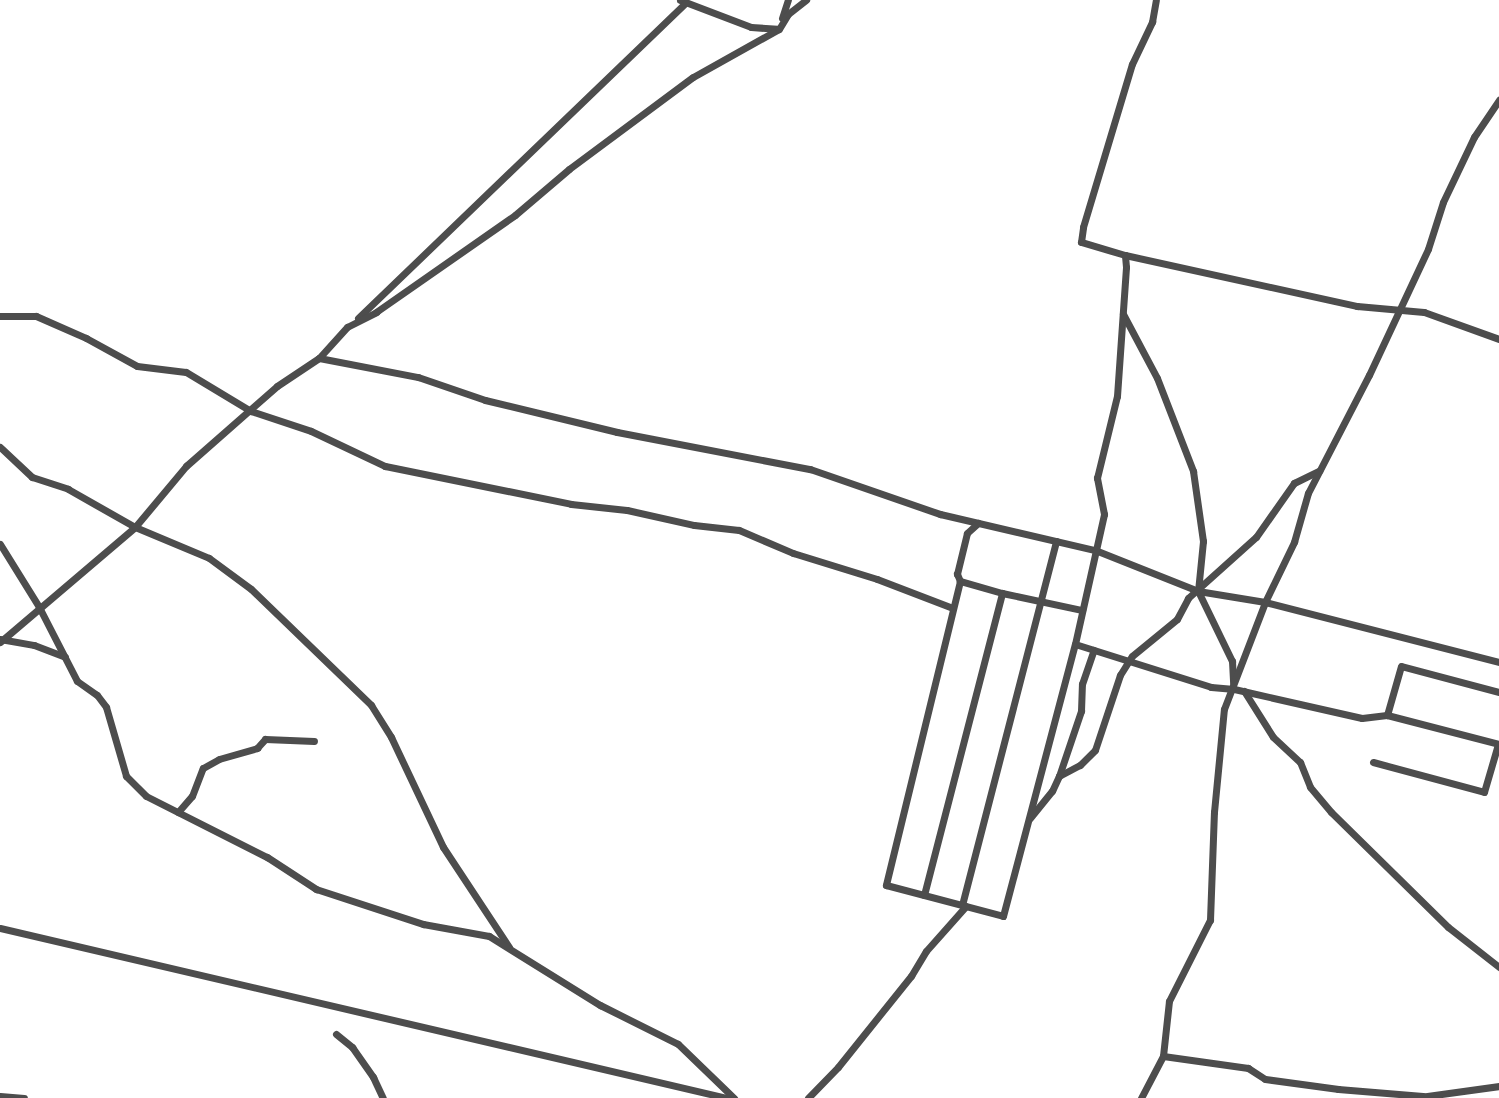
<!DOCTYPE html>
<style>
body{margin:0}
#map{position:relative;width:1499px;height:1098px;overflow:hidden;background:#fff;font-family:Karla,sans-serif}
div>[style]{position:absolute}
.minor>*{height:7px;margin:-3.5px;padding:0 3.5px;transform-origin:3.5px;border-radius:3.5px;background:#4d4d4d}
span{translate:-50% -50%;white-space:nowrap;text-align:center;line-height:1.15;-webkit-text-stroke:4.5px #fff;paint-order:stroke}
</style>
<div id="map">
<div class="minor">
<div style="left:680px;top:0;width:76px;rotate:20.8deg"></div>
<div style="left:751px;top:27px;width:26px;rotate:4deg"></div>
<div style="left:782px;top:18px;width:19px;rotate:-72deg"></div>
<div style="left:1125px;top:255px;width:238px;rotate:12.4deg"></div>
<div style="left:1357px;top:306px;width:67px;rotate:5.1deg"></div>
<div style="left:1424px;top:312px;width:80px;rotate:19.8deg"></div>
<div style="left:1123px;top:314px;width:72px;rotate:62deg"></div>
<div style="left:1157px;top:378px;width:100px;rotate:68.8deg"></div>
<div style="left:1193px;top:471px;width:71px;rotate:81.9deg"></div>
<div style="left:1203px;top:541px;width:50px;rotate:95.7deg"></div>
<div style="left:1198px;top:591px;width:78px;rotate:64.1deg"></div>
<div style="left:1232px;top:661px;width:22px;rotate:87deg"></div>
<div style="left:0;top:316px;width:36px"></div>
<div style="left:36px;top:316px;width:55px;rotate:23.7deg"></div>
<div style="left:86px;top:338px;width:58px;rotate:28.8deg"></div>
<div style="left:137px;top:366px;width:49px;rotate:7deg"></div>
<div style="left:186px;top:372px;width:76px;rotate:31deg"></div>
<div style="left:251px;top:411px;width:63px;rotate:18.4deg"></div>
<div style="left:311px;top:431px;width:82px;rotate:25.3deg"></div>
<div style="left:385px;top:466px;width:190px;rotate:11.5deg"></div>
<div style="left:571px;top:504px;width:56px;rotate:6.1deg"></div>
<div style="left:627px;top:510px;width:69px;rotate:12.6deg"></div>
<div style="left:694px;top:525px;width:45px;rotate:6.3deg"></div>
<div style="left:739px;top:530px;width:59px;rotate:23.1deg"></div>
<div style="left:793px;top:553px;width:88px;rotate:17.2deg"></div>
<div style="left:877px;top:579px;width:81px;rotate:20.9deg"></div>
<div style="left:358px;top:318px;width:455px;rotate:-43.9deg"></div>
<div style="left:319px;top:358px;width:101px;rotate:10.9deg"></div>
<div style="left:418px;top:377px;width:71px;rotate:18.9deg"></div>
<div style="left:485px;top:400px;width:136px;rotate:13.6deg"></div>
<div style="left:617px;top:432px;width:197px;rotate:10.9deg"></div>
<div style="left:810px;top:469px;width:138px;rotate:19.1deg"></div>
<div style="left:940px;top:514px;width:159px;rotate:13.1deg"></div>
<div style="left:1095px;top:550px;width:111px;rotate:21.7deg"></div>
<div style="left:1198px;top:591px;width:68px;rotate:9.3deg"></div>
<div style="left:1265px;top:602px;width:242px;rotate:14.4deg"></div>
<div style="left:0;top:447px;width:44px;rotate:43.2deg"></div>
<div style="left:32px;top:477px;width:38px;rotate:18deg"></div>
<div style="left:68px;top:489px;width:77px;rotate:29.6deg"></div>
<div style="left:135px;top:527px;width:80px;rotate:22.7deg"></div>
<div style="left:209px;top:558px;width:52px;rotate:36.4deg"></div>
<div style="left:251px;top:589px;width:167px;rotate:44deg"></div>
<div style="left:371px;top:705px;width:38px;rotate:58deg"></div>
<div style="left:391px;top:737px;width:122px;rotate:64.7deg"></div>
<div style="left:443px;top:847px;width:120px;rotate:56.6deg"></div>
<div style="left:0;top:544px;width:74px;rotate:58.2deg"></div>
<div style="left:39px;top:607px;width:83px;rotate:62.8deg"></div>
<div style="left:77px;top:681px;width:24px;rotate:35deg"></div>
<div style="left:97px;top:695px;width:15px;rotate:53deg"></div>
<div style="left:106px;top:707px;width:72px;rotate:73.8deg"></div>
<div style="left:126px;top:776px;width:28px;rotate:45deg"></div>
<div style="left:146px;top:796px;width:136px;rotate:26.8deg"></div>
<div style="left:267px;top:857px;width:59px;rotate:33.1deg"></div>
<div style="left:316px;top:889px;width:113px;rotate:18.1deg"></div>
<div style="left:423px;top:924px;width:67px;rotate:10.3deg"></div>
<div style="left:489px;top:936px;width:131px;rotate:31.9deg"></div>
<div style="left:600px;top:1005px;width:87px;rotate:26.6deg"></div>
<div style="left:678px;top:1044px;width:78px;rotate:44deg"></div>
<div style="left:960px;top:581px;width:8px;rotate:-113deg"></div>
<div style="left:957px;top:574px;width:42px;rotate:-76.3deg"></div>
<div style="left:967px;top:533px;width:15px;rotate:-42deg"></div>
<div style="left:1002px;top:593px;width:44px;rotate:-164.1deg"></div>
<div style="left:960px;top:581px;width:313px;rotate:103.7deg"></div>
<div style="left:886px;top:885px;width:121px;rotate:14.8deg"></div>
<div style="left:1003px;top:916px;width:281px;rotate:-75.2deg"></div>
<div style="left:1075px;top:644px;width:133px;rotate:-77.4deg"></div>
<div style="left:1104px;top:514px;width:37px;rotate:-101deg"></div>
<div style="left:1097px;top:478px;width:84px;rotate:-76.3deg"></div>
<div style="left:1117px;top:396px;width:129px;rotate:-86deg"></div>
<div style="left:1126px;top:267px;width:12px;rotate:-95deg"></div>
<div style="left:1125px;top:255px;width:46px;rotate:-163.5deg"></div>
<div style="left:1081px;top:242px;width:15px;rotate:-82deg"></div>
<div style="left:1083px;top:227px;width:170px;rotate:-73.3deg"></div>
<div style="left:1132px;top:64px;width:47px;rotate:-64.5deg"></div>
<div style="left:1152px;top:22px;width:22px;rotate:-80deg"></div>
<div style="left:0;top:639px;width:35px;rotate:10deg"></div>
<div style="left:34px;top:645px;width:33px;rotate:21deg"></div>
<div style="left:0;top:642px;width:177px;rotate:-40.4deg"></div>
<div style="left:135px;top:527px;width:80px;rotate:-50.1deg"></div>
<div style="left:186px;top:466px;width:121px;rotate:-41.3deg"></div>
<div style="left:277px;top:386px;width:50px;rotate:-33.7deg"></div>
<div style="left:319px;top:358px;width:42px;rotate:-47.9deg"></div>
<div style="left:347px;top:327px;width:33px;rotate:-27deg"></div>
<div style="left:376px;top:312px;width:169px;rotate:-34.9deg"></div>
<div style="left:515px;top:215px;width:71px;rotate:-40.4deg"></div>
<div style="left:569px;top:169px;width:154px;rotate:-36.6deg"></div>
<div style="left:693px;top:77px;width:98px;rotate:-29.2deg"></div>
<div style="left:779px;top:29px;width:17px;rotate:-59deg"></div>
<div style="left:788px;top:14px;width:23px;rotate:-38deg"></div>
<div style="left:1075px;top:644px;width:143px;rotate:17.5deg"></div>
<div style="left:1211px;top:687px;width:23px;rotate:5deg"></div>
<div style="left:1234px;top:689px;width:131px;rotate:12.8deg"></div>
<div style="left:1362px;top:718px;width:25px;rotate:-7deg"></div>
<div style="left:1244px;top:691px;width:54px;rotate:57.8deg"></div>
<div style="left:1273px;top:737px;width:37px;rotate:43deg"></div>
<div style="left:1300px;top:762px;width:27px;rotate:68deg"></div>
<div style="left:1310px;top:787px;width:33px;rotate:50deg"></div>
<div style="left:1331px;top:812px;width:164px;rotate:44.5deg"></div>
<div style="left:1448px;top:927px;width:65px;rotate:38.1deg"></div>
<div style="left:1499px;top:692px;width:101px;rotate:-165.1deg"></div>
<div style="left:1401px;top:666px;width:51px;rotate:105.9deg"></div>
<div style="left:1387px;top:715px;width:116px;rotate:14.5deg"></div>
<div style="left:1373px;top:762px;width:115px;rotate:15.1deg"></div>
<div style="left:1484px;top:792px;width:50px;rotate:-73.7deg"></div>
<div style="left:1059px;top:776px;width:24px;rotate:-28deg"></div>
<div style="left:1080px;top:765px;width:21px;rotate:-45deg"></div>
<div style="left:1095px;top:750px;width:79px;rotate:-71.6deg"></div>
<div style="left:1120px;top:675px;width:22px;rotate:-58deg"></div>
<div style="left:1132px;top:656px;width:58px;rotate:-39.4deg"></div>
<div style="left:1177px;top:619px;width:24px;rotate:-62deg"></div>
<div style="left:1188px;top:598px;width:91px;rotate:-41.9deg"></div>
<div style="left:1256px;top:537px;width:66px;rotate:-54.9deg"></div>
<div style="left:1294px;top:483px;width:28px;rotate:-26deg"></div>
<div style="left:178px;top:812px;width:21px;rotate:-49deg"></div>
<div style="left:192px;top:796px;width:30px;rotate:-69deg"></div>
<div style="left:203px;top:768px;width:18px;rotate:-29deg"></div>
<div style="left:219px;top:759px;width:40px;rotate:-16deg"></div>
<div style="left:257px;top:748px;width:12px;rotate:-48deg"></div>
<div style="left:265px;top:739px;width:49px;rotate:2.3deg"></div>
<div style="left:1030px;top:818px;width:35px;rotate:-51deg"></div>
<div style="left:1052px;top:791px;width:17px;rotate:-65deg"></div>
<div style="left:1059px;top:776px;width:69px;rotate:-71.3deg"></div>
<div style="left:1081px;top:711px;width:27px;rotate:-88deg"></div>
<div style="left:1082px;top:684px;width:36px;rotate:-71deg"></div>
<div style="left:924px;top:895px;width:312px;rotate:-75.5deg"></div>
<div style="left:1002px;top:593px;width:82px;rotate:12deg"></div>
<div style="left:962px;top:905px;width:376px;rotate:-75.5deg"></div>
<div style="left:0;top:928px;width:747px;rotate:13.16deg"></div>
<div style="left:336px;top:1034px;width:21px;rotate:39deg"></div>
<div style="left:352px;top:1047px;width:37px;rotate:55deg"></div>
<div style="left:373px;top:1077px;width:23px;rotate:65deg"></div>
<div style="left:1163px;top:1056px;width:86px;rotate:8deg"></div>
<div style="left:1248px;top:1068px;width:20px;rotate:33deg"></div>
<div style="left:1265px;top:1079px;width:74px;rotate:7.8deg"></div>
<div style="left:1338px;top:1089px;width:85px;rotate:4.7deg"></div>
<div style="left:0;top:1096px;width:24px;rotate:5deg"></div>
<div style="left:1420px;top:1097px;width:80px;rotate:-7.9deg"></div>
<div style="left:808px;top:1098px;width:43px;rotate:-45.9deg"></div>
<div style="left:838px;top:1067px;width:117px;rotate:-51.3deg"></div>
<div style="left:911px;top:976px;width:29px;rotate:-59deg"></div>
<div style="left:926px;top:951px;width:60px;rotate:-48.4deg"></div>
<div style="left:1141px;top:1098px;width:47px;rotate:-62.4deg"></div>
<div style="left:1163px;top:1056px;width:55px;rotate:-83.8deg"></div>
<div style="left:1169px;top:1001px;width:91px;rotate:-63.2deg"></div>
<div style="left:1210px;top:920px;width:108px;rotate:-87.9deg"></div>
<div style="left:1214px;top:812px;width:103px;rotate:-84.5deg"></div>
<div style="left:1224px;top:709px;width:115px;rotate:-69deg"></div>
<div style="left:1265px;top:602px;width:67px;rotate:-64.2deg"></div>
<div style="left:1294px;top:542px;width:51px;rotate:-74.1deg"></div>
<div style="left:1308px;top:493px;width:133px;rotate:-62.7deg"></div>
<div style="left:1369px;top:375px;width:139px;rotate:-64.9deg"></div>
<div style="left:1428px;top:249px;width:49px;rotate:-72.3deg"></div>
<div style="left:1443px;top:202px;width:72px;rotate:-64.5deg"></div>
<div style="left:1474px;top:137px;width:45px;rotate:-56deg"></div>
</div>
</div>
